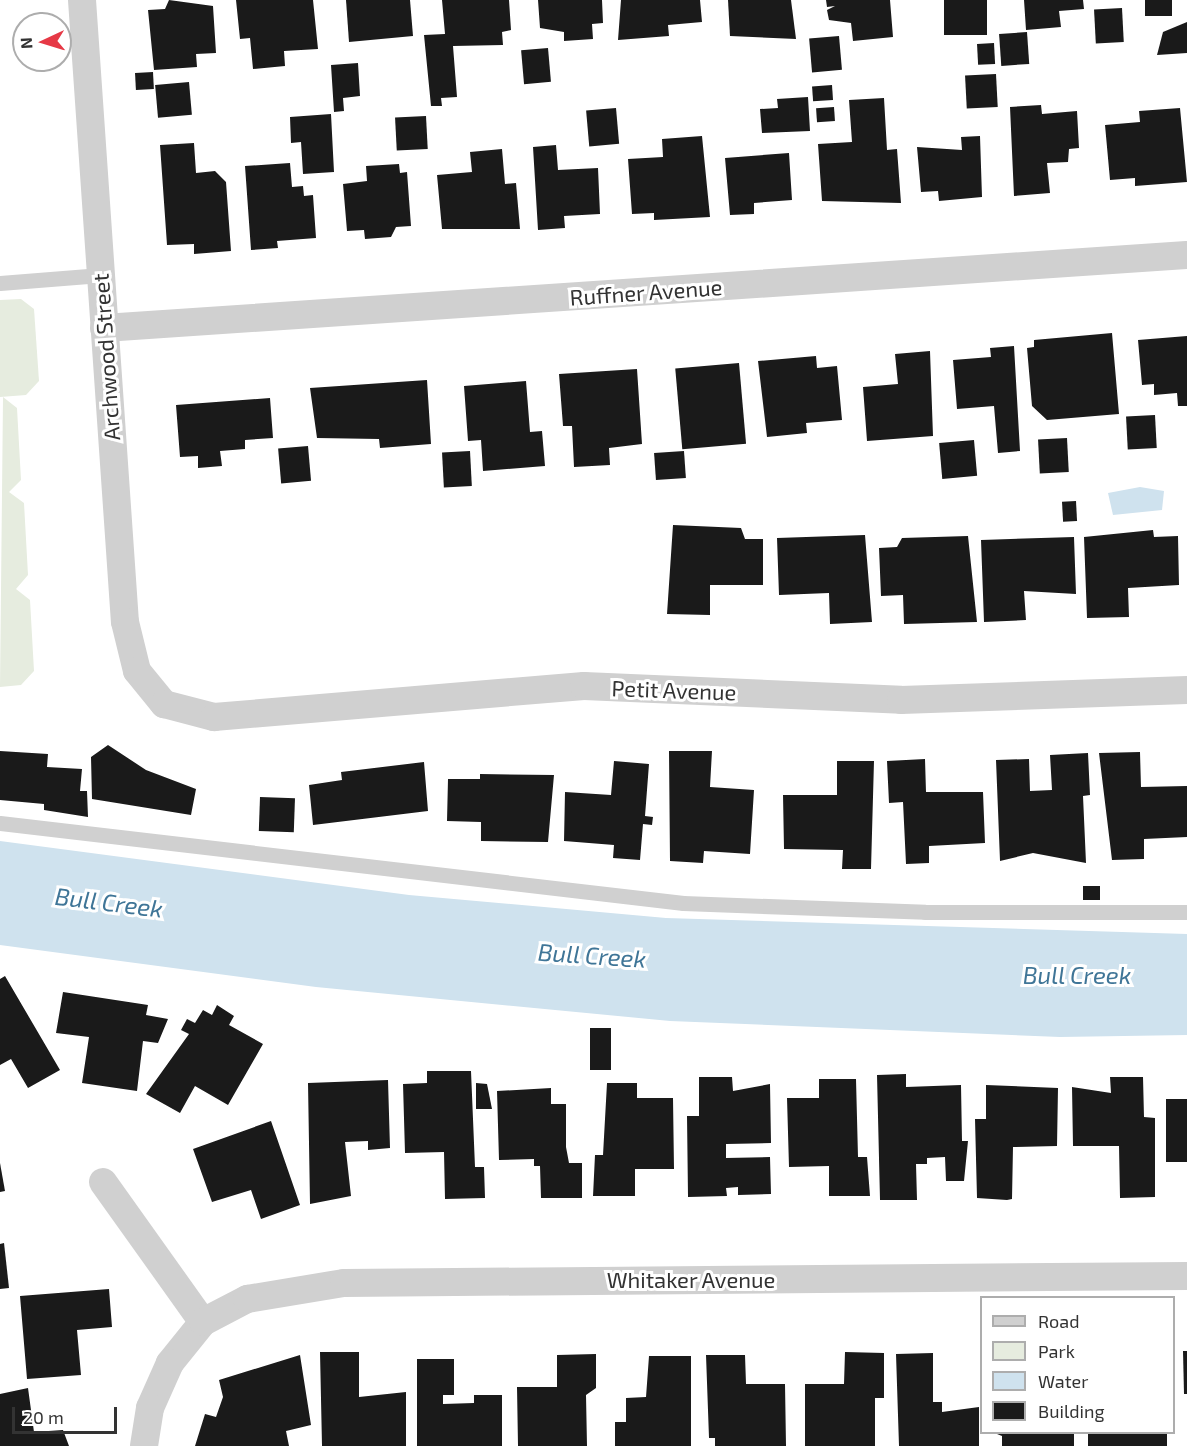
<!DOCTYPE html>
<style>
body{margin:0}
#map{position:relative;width:1187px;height:1446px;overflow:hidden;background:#fff;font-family:"Exo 2",sans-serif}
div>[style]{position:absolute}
.green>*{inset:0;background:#e6ecdf}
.water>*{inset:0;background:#cfe2ee}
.building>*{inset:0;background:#1a1a1a;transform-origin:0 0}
.lane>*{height:15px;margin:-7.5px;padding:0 7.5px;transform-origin:7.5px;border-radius:7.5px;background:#d0d0d0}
.street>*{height:28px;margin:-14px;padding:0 14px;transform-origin:14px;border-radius:14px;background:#d0d0d0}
span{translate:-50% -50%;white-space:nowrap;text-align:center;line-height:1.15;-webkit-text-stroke:6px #fff;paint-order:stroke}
.street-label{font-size:22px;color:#333}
.water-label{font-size:24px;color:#3f7597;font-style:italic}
.legend{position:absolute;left:980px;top:1296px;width:195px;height:138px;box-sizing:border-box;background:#fff;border:2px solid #adadad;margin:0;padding:8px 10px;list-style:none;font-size:18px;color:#333}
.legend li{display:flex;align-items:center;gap:12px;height:30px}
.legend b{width:30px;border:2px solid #adadad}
.north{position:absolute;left:12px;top:12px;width:60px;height:60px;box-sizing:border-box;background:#fff;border:2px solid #adadad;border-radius:50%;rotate:266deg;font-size:16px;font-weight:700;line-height:24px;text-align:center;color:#333}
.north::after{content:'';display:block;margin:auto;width:21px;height:27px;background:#e63946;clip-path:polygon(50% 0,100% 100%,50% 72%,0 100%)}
.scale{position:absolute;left:12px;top:1407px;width:105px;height:27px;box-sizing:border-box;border:3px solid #333;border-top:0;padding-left:8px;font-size:18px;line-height:21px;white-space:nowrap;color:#333;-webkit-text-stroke:4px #fff;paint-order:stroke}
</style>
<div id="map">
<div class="green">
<div style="clip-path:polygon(21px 299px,34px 309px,39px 381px,26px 395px,0 397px,0 300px)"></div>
<div style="clip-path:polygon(3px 397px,17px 408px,21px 480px,9px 492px,24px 503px,28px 575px,16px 589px,30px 600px,34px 671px,21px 685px,0 687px)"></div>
</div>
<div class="water">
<div style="clip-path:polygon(1140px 487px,1164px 491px,1162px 510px,1113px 515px,1108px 493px)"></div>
<div style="clip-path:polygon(0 841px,409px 895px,666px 918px,1187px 934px,1187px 1035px,1060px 1037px,670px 1021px,316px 987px,0 945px)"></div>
</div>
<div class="building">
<div style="clip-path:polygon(169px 0,213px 6px,216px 53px,196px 54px,197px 67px,154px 70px,148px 10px,165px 9px)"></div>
<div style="clip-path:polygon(236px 0,313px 0,318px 49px,284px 51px,285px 66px,253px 69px,250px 38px,240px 39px)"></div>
<div style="clip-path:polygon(346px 0,410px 0,413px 36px,349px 42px)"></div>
<div style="clip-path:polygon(442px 0,509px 0,511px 30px,502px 32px,503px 45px,453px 46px,457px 97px,441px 98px,442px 106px,431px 106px,424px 35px,445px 34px)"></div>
<div style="clip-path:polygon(538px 0,602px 0,603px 23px,592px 24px,593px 39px,564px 41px,564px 32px,540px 28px)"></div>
<div style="clip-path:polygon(621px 0,700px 0,702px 22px,668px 25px,669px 36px,618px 40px)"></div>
<div style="clip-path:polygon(728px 0,791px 0,796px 39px,730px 36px)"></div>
<div style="clip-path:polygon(826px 0,890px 0,893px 37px,853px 41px,851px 23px,829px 20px,827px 10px,835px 6px,827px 7px)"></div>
<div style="left:944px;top:0;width:43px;height:35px"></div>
<div style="clip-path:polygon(1024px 0,1083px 0,1084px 9px,1059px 11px,1061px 27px,1026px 30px)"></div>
<div style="left:1145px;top:0;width:27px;height:16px"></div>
<div style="left:1122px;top:8px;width:34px;height:28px;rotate:87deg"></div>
<div style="clip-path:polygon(1187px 22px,1187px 53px,1157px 55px,1163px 32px)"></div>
<div style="left:1027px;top:32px;width:32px;height:28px;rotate:86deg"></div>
<div style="left:839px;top:36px;width:34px;height:30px;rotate:85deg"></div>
<div style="left:994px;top:43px;width:21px;height:17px;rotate:87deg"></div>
<div style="left:548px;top:48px;width:34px;height:27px;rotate:85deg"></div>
<div style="clip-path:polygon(358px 63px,360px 96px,343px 98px,344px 111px,334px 112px,331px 65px)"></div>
<div style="left:153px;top:72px;width:17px;height:18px;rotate:87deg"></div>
<div style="left:996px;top:74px;width:33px;height:31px;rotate:87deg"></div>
<div style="left:189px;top:82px;width:33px;height:34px;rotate:85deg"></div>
<div style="left:832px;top:85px;width:15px;height:20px;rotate:86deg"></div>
<div style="clip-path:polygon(808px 97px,810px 131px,762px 133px,760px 109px,778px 108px,777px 99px)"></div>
<div style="clip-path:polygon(884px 98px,887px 150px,897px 149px,901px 203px,822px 201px,818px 144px,852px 142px,849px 100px)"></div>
<div style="clip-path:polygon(1041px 105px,1042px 114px,1077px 111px,1079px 148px,1069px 149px,1068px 162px,1047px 163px,1050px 193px,1014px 196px,1010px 107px)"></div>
<div style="left:834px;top:107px;width:14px;height:18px;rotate:86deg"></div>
<div style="left:616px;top:108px;width:36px;height:30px;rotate:85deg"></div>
<div style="clip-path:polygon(1180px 108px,1187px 182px,1135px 186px,1135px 178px,1110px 180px,1105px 125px,1140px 122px,1139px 111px)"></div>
<div style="clip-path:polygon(331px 114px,334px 172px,303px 174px,301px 142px,291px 143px,290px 117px)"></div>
<div style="left:426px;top:116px;width:33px;height:31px;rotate:87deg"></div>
<div style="clip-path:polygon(702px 136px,710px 217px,654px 220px,654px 213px,632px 214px,628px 159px,663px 157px,662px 139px)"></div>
<div style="clip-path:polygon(980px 136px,982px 197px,939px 201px,938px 191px,921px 192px,917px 147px,962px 150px,961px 137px)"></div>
<div style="clip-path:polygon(194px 143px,196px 173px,215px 171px,226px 182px,231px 251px,194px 254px,194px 244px,167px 245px,160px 145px)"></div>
<div style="clip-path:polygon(556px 145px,558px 170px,598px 168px,600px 214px,564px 216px,565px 228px,538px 230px,533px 147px)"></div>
<div style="clip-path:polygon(502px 149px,505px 184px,516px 183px,520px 229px,442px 229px,437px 175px,472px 172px,470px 152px)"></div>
<div style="clip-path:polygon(789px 153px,792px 200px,754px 203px,754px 214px,730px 215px,725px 158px)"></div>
<div style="clip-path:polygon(290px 163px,292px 187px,303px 186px,304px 196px,313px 195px,316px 238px,277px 241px,278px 248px,251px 250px,245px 166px)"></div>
<div style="clip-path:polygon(399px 164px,400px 173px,407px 172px,411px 226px,396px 227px,391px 237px,365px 239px,364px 230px,347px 231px,343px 184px,367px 181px,366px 166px)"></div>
<div style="clip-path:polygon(1112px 333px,1119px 414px,1047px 420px,1032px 406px,1027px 348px,1034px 347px,1034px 340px)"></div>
<div style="clip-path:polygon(1187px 336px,1187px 406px,1178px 406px,1177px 393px,1154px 395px,1154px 384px,1142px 385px,1138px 340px)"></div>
<div style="clip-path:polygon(1014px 346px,1020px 451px,998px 453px,994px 406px,957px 409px,953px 360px,991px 357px,990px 348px)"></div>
<div style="clip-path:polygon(930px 351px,933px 436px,867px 441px,863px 387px,898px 384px,895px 354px)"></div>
<div style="clip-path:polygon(816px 356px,817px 368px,837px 366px,842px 420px,806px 423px,807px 433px,767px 437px,758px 361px)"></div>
<div style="left:739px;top:363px;width:81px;height:64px;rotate:85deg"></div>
<div style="clip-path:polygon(637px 369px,642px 444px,609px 448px,610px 465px,574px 467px,572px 426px,563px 426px,559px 374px)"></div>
<div style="clip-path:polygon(427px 380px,431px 444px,380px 448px,379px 439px,317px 438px,310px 388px)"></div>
<div style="clip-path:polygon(526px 381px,530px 432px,542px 431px,545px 466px,483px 471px,481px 440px,468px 441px,464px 386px)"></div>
<div style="clip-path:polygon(270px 398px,273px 438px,245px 440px,245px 449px,220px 451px,222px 466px,198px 468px,198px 456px,180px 457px,176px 405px)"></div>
<div style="left:1155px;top:415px;width:33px;height:29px;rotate:87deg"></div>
<div style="left:1067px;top:438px;width:34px;height:29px;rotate:87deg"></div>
<div style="left:974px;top:440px;width:36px;height:35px;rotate:85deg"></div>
<div style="left:308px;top:446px;width:35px;height:30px;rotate:85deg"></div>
<div style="left:470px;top:451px;width:35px;height:28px;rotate:87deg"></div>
<div style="left:684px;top:451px;width:27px;height:30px;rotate:86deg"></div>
<div style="left:1076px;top:501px;width:20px;height:14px;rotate:87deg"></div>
<div style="clip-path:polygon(673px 525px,741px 528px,745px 539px,763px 539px,763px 585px,710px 585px,710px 615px,667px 614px)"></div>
<div style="clip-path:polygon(1153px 530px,1154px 537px,1178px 536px,1179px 585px,1128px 588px,1129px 617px,1087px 618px,1084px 537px)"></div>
<div style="clip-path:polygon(865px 535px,872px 622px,830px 624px,829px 593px,779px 595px,777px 538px)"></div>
<div style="clip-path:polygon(968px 536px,977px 622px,904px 624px,903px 595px,881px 596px,879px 548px,897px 547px,902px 538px)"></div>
<div style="clip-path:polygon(1074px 537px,1076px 594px,1024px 591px,1026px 620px,984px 622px,981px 540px)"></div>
<div style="clip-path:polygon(108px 745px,146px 770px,196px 789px,191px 815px,92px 799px,91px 757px)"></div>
<div style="clip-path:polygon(0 751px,48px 754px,47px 767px,82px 769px,80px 791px,87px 791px,88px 817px,44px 810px,44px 804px,0 800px)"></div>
<div style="clip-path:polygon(669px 751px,712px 751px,710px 787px,754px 790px,750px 854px,704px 851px,703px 863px,670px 861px)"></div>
<div style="clip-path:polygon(1140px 752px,1141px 787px,1187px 786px,1187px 837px,1144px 839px,1144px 859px,1112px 860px,1099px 753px)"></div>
<div style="clip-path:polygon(1088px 753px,1090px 795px,1083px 796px,1086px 863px,1033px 853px,1000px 861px,996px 760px,1029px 759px,1030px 791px,1052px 790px,1050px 755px)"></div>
<div style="clip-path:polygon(925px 759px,926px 792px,983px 792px,985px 843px,929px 846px,929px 863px,906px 864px,903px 802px,889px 803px,887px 761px)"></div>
<div style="clip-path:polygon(614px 761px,649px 764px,645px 816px,653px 817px,652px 825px,643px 824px,640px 860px,613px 858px,614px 845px,564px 841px,565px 792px,611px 795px)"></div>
<div style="clip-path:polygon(837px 761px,874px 761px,871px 869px,842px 869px,843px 850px,784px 849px,783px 795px,837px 795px)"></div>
<div style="clip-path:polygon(424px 762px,428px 811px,313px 825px,309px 785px,342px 780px,341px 772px)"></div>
<div style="clip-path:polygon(480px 774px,554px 775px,548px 842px,481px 841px,481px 822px,447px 821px,448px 779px,480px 779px)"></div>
<div style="left:260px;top:797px;width:35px;height:34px;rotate:2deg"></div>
<div style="left:1083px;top:886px;width:17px;height:14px"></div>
<div style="clip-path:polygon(5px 976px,60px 1070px,28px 1088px,11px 1059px,0 1065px,0 979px)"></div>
<div style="clip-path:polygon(63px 992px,148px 1005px,146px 1015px,168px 1019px,158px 1043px,143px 1041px,137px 1091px,82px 1083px,89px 1037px,56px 1033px)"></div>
<div style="clip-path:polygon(217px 1005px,234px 1016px,229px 1025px,263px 1044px,228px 1105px,195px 1086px,180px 1113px,146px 1094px,189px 1034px,181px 1030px,187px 1019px,195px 1023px,203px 1010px,212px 1015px)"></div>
<div style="left:611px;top:1028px;width:42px;height:21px;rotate:90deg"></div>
<div style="clip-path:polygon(427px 1071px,471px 1071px,475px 1167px,484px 1167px,485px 1198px,445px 1199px,444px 1152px,405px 1153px,403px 1084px,427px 1083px)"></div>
<div style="clip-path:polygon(906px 1074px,906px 1087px,961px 1085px,962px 1141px,968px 1141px,964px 1181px,946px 1181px,945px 1157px,927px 1158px,927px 1164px,916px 1164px,917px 1200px,880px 1200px,877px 1075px)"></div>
<div style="clip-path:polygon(699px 1077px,732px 1077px,733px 1091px,770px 1084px,771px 1143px,726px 1144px,726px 1158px,770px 1157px,771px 1194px,738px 1195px,738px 1187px,726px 1188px,727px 1196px,688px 1197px,687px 1116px,699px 1116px)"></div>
<div style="clip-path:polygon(1110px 1077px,1143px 1077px,1144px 1117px,1155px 1118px,1155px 1197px,1120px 1198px,1119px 1146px,1073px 1146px,1072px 1087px,1111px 1093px)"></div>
<div style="clip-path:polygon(819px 1079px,856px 1079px,858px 1157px,867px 1157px,870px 1196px,829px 1196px,829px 1166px,789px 1167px,787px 1098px,819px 1098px)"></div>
<div style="clip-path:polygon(388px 1080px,390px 1148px,368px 1150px,368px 1141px,345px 1142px,351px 1196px,310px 1204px,308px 1083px)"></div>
<div style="clip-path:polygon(476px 1083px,487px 1084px,492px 1109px,476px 1109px)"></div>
<div style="clip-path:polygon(607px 1083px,637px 1083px,637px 1098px,673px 1098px,674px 1169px,635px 1169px,635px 1196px,593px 1196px,595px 1155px,603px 1155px)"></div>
<div style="clip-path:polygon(986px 1085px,1058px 1088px,1057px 1146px,1013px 1147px,1012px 1199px,1007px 1200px,977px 1198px,975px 1119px,986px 1119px)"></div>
<div style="clip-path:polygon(551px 1088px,551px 1104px,566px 1104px,566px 1147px,569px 1163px,582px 1163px,582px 1198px,541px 1198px,540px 1166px,534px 1166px,534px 1159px,499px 1160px,497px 1091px)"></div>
<div style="left:1166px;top:1099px;width:21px;height:63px"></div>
<div style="clip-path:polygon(271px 1121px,300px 1205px,261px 1219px,251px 1190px,212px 1202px,193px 1149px)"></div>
<div style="clip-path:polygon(0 1163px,5px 1191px,0 1192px)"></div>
<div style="clip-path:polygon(4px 1243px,9px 1288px,0 1289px,0 1244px)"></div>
<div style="clip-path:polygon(109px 1289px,112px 1327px,77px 1330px,81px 1375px,27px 1379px,20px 1296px)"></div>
<div style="clip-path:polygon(1183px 1351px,1187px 1351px,1187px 1394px,1184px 1394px)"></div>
<div style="clip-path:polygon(320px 1352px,359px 1352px,359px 1397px,406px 1392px,406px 1446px,322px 1446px)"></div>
<div style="clip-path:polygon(845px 1352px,884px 1353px,884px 1398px,875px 1398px,875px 1446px,805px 1446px,805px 1384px,844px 1384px)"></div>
<div style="clip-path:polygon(933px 1353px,933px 1402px,942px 1402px,942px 1412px,979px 1407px,979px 1446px,899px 1446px,896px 1354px)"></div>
<div style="clip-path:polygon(596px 1354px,596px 1388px,586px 1395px,587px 1446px,518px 1446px,517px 1387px,557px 1387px,557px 1355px)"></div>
<div style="clip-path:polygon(300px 1355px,311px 1425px,286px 1431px,289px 1446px,195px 1446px,205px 1414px,216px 1417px,223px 1397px,219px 1380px)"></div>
<div style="clip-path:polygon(706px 1355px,745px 1355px,746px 1384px,785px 1384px,786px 1446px,715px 1446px,715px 1438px,709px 1438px)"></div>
<div style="clip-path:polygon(649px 1356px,691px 1356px,691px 1446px,615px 1446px,615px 1422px,626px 1422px,626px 1398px,646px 1397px)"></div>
<div style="clip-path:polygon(417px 1359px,454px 1359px,454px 1395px,443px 1395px,443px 1404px,474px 1403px,474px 1395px,502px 1395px,502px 1446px,417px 1446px)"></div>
<div style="clip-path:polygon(28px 1388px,34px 1432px,63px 1430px,69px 1446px,0 1446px,0 1394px)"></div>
<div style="clip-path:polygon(992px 1432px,1074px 1432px,1074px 1446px,1002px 1446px,1002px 1436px)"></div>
<div style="left:1088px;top:1432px;width:79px;height:14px"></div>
</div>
<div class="lane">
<div style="left:0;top:283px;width:101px;rotate:-4.5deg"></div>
<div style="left:0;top:823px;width:688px;rotate:6.68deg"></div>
<div style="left:683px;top:903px;width:242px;rotate:2.1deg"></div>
<div style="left:925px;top:912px;width:262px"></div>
</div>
<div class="street">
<div style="left:82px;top:0;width:623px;rotate:86.05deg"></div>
<div style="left:125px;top:622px;width:50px;rotate:76.2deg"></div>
<div style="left:137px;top:671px;width:43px;rotate:50.7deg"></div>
<div style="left:164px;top:704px;width:52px;rotate:14.6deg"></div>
<div style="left:214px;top:717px;width:371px;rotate:-4.8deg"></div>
<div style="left:584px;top:686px;width:317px;rotate:2.5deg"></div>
<div style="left:901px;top:700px;width:286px;rotate:-2deg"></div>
<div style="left:104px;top:328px;width:1085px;rotate:-3.86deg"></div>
<div style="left:103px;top:1182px;width:172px;rotate:54.5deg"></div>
<div style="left:203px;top:1322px;width:53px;rotate:128.8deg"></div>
<div style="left:170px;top:1363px;width:49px;rotate:114deg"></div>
<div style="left:150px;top:1408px;width:38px;rotate:99deg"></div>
<div style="left:203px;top:1322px;width:50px;rotate:-27.6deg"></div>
<div style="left:247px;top:1299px;width:98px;rotate:-9.4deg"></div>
<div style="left:344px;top:1283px;width:843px;rotate:-0.48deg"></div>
</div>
<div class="street-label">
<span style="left:646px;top:292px;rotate:-4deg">Ruffner Avenue</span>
<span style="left:106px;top:357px;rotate:-94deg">Archwood Street</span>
<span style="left:674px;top:690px;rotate:2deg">Petit Avenue</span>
<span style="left:691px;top:1280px">Whitaker Avenue</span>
</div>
<div class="water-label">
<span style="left:109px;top:902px;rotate:7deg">Bull Creek</span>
<span style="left:592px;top:955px;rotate:4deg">Bull Creek</span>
<span style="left:1077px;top:975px">Bull Creek</span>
</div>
<ul class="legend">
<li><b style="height:8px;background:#d0d0d0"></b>Road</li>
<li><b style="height:16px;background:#e6ecdf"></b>Park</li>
<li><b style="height:16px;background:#cfe2ee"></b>Water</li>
<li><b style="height:16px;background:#1a1a1a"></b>Building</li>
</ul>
<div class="north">N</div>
<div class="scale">20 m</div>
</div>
